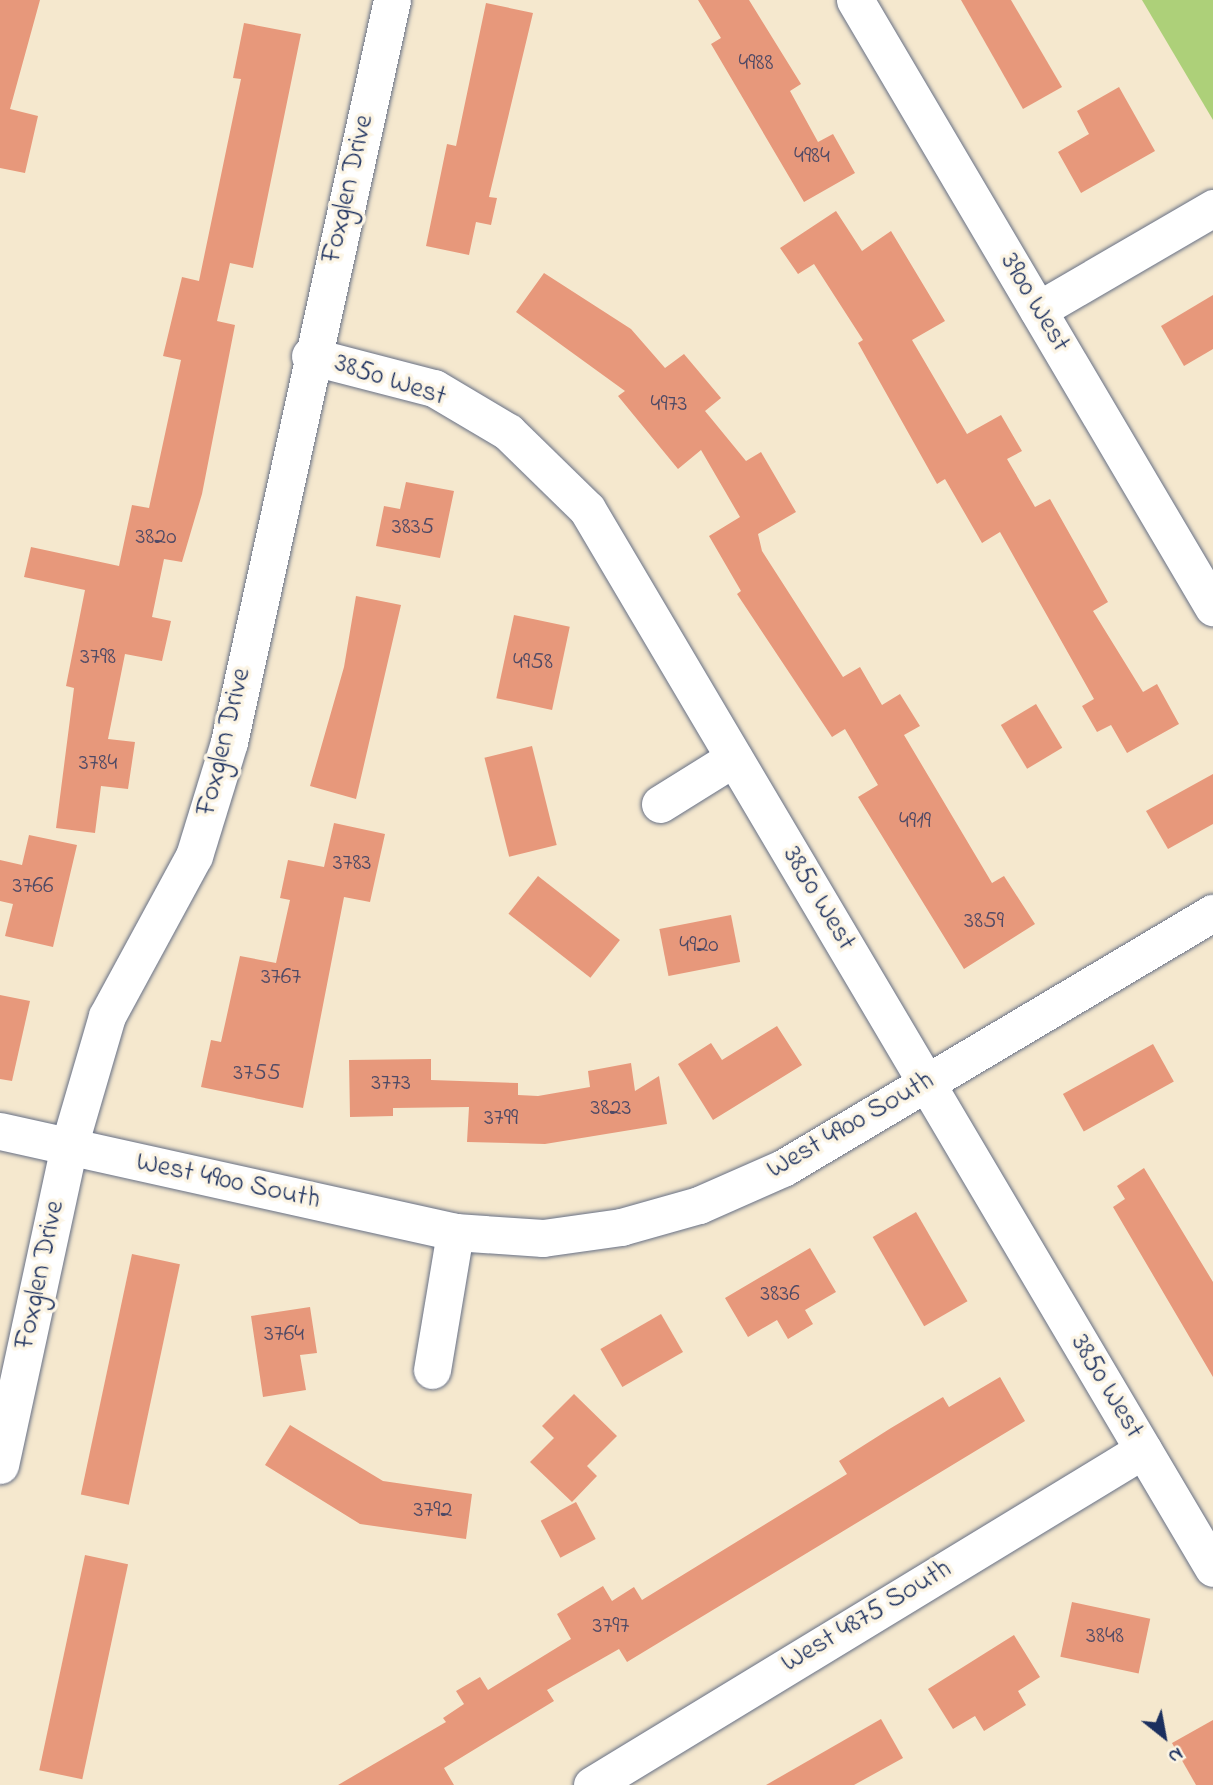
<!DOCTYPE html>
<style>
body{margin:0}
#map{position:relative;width:1213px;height:1785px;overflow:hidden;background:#f5e8ce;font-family:"Indie Flower",sans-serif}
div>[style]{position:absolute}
.green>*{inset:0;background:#add079}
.building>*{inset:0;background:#e7987b;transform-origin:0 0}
.roads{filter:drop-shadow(0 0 2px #677085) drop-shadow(0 0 2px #677085)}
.minor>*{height:37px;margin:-18.5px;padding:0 18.5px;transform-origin:18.5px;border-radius:18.5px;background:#fff}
span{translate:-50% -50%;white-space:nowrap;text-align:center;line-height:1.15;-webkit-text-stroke:7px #fcf5e5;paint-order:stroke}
.number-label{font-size:24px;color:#4e4965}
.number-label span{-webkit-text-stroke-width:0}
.street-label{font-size:28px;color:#1b2f5e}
.north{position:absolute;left:1129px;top:1701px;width:70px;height:70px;-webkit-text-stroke:5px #fcf5e5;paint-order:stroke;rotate:149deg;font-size:19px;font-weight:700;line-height:28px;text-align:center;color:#1b2f5e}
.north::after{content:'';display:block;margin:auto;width:24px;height:32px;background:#1b2f5e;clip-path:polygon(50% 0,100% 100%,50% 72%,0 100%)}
</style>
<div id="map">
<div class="green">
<div style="clip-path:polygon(1142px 0,1213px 0,1213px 120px)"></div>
</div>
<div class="building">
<div style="clip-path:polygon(0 0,40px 0,10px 109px,38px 116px,25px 173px,0 168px)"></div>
<div style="clip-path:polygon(698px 0,749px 0,801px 84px,790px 91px,818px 142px,833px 134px,855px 173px,804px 202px,711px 44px,721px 38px)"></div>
<div style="clip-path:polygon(961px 0,1011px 0,1062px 87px,1023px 109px)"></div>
<div style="clip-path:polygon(486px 3px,533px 13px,489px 197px,497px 198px,491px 225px,476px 222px,469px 255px,426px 246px,447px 144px,456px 146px)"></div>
<div style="clip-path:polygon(244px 23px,301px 34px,253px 268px,230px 263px,217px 321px,235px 325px,202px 494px,182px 562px,164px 559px,152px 617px,171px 621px,162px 661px,125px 654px,108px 739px,135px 742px,128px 789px,101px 786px,95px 833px,56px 828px,74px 688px,66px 686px,85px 590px,24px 577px,31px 547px,119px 566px,132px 505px,149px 508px,181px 360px,163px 356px,182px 277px,199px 281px,241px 79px,233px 78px)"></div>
<div style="clip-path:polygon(1119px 87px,1155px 151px,1081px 193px,1058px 152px,1089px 134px,1077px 111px)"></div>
<div style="clip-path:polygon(836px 211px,862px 251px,891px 231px,945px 321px,912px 340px,967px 434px,1001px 415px,1022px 451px,1007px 459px,1035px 507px,1050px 499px,1108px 602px,1093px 611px,1143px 692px,1157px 684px,1179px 724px,1127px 753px,1111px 725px,1097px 732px,1082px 706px,1094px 699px,1000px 532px,982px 543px,945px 479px,937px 484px,858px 343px,863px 340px,814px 264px,798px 274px,780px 248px)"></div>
<div style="clip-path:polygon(544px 273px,631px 329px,665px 368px,684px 354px,721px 398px,705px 411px,746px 461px,761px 452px,796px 512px,758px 534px,762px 551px,843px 677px,860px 667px,882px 705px,900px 694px,920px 726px,904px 735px,992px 883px,1004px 876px,1035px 924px,964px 969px,858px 797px,878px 785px,845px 729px,832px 737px,737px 594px,741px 591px,709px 536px,740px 517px,701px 450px,678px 469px,618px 396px,625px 391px,516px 312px)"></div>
<div style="clip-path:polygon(1213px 295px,1213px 349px,1184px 366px,1161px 326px)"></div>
<div style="clip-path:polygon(406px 482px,454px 491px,440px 558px,376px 546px,384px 506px,400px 509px)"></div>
<div style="clip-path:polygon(356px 596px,401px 605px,356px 799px,310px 786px,344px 667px)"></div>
<div style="left:514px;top:615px;width:57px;height:85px;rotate:12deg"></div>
<div style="left:1036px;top:704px;width:51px;height:41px;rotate:59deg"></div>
<div style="left:532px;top:746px;width:102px;height:49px;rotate:76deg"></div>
<div style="clip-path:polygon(1213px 774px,1213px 824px,1168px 849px,1146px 811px)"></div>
<div style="clip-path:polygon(334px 823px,385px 834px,370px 902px,344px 897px,303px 1108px,201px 1087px,211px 1040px,221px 1042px,240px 956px,276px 963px,290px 900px,280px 898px,288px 860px,324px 867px)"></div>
<div style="clip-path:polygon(29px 835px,77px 845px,53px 947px,5px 936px,13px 904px,0 901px,0 860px,22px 865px)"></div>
<div style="left:538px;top:876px;width:104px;height:48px;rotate:38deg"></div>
<div style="left:731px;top:915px;width:48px;height:73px;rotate:79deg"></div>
<div style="clip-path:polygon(0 995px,30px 1001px,12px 1081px,0 1079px)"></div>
<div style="clip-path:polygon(777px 1026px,802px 1065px,713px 1120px,678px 1064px,711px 1043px,722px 1060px)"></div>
<div style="left:1153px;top:1044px;width:43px;height:103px;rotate:61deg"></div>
<div style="clip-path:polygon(431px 1059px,431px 1080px,518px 1083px,518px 1095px,538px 1096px,590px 1087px,588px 1071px,631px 1063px,635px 1091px,659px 1076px,667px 1124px,545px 1144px,467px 1142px,469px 1107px,393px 1108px,393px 1116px,350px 1117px,349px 1060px)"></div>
<div style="clip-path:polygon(1144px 1168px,1213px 1282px,1213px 1377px,1113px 1207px,1125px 1199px,1117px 1186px)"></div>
<div style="left:916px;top:1212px;width:103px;height:50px;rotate:60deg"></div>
<div style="clip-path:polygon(810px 1248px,836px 1292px,805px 1310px,813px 1324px,788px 1339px,777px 1320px,748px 1337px,725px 1298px)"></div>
<div style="left:132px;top:1254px;width:49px;height:246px;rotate:12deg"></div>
<div style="clip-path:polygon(310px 1307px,317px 1353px,300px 1355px,306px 1390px,263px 1397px,251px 1316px)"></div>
<div style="left:661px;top:1314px;width:44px;height:70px;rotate:60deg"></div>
<div style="clip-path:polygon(1000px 1377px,1025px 1421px,627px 1662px,619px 1649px,547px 1690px,554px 1701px,444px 1768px,454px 1785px,338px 1785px,446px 1722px,443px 1718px,464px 1704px,456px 1691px,480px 1677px,488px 1690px,571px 1639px,557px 1614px,603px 1586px,612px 1601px,634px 1587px,642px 1600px,847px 1474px,839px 1461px,891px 1428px,943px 1397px,949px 1407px)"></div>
<div style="clip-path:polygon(574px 1394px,617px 1436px,587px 1466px,597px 1476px,572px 1502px,530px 1462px,554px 1438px,542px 1426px)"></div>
<div style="clip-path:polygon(290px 1425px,383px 1481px,472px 1494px,466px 1539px,360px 1524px,265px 1465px)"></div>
<div style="left:576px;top:1502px;width:42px;height:40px;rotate:62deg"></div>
<div style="left:85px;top:1555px;width:44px;height:220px;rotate:12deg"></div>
<div style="left:1072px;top:1602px;width:80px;height:56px;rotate:12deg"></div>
<div style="clip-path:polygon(1014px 1635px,1040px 1677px,1018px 1691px,1026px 1705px,984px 1731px,975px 1716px,953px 1729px,928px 1689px)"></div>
<div style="clip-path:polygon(881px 1719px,903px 1758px,854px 1785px,766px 1785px)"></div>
<div style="clip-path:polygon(1213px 1720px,1213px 1785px,1196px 1785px,1172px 1743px)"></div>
</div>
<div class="roads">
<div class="minor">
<div style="left:855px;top:0;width:705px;rotate:59.47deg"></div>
<div style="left:1038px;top:310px;width:203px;rotate:-30.2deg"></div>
<div style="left:310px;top:356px;width:128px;rotate:14.5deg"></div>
<div style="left:434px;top:388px;width:86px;rotate:30.7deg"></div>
<div style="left:508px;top:432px;width:110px;rotate:44.3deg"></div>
<div style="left:587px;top:509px;width:1230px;rotate:59.41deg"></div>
<div style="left:660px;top:804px;width:87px;rotate:-31.9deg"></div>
<div style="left:0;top:1131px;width:466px;rotate:12.5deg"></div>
<div style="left:455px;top:1232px;width:88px;rotate:3.9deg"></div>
<div style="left:543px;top:1238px;width:79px;rotate:-8deg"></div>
<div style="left:621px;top:1227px;width:81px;rotate:-15.8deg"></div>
<div style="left:699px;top:1205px;width:92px;rotate:-23.8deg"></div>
<div style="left:783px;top:1168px;width:500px;rotate:-30.7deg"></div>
<div style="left:432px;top:1370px;width:140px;rotate:-80.5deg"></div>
<div style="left:0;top:1465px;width:326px;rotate:-77.8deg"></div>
<div style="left:69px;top:1146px;width:135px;rotate:-73.7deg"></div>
<div style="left:107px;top:1016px;width:182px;rotate:-61.5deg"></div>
<div style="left:194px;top:856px;width:119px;rotate:-72.9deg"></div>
<div style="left:229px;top:742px;width:760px;rotate:-77.61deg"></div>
<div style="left:592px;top:1785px;width:645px;rotate:-31.3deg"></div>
</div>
</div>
<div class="number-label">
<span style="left:756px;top:64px">4988</span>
<span style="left:812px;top:157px">4984</span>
<span style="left:669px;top:405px">4973</span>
<span style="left:413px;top:528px">3835</span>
<span style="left:156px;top:538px">3820</span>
<span style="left:98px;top:658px">3798</span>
<span style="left:533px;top:663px">4958</span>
<span style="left:98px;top:764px">3784</span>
<span style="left:915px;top:822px">4919</span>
<span style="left:352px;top:864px">3783</span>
<span style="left:33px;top:887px">3766</span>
<span style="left:984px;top:922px">3859</span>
<span style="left:699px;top:946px">4920</span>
<span style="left:281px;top:978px">3767</span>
<span style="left:257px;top:1074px">3755</span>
<span style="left:391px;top:1084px">3773</span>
<span style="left:611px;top:1109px">3823</span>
<span style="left:501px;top:1119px">3799</span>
<span style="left:780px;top:1295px">3836</span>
<span style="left:284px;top:1335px">3764</span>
<span style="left:433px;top:1511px">3792</span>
<span style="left:611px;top:1627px">3797</span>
<span style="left:1105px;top:1637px">3848</span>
</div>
<div class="street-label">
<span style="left:349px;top:189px;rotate:-77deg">Foxglen Drive</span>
<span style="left:1034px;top:303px;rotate:59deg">3900 West</span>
<span style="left:390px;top:381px;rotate:18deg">3850 West</span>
<span style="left:225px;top:742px;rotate:-76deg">Foxglen Drive</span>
<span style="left:818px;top:899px;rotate:59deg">3850 West</span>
<span style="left:851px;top:1126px;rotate:-30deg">West 4900 South</span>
<span style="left:228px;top:1182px;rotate:12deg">West 4900 South</span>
<span style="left:41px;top:1275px;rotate:-78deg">Foxglen Drive</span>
<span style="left:1106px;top:1387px;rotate:59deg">3850 West</span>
<span style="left:867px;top:1617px;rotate:-31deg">West 4875 South</span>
</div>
<div class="north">N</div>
</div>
